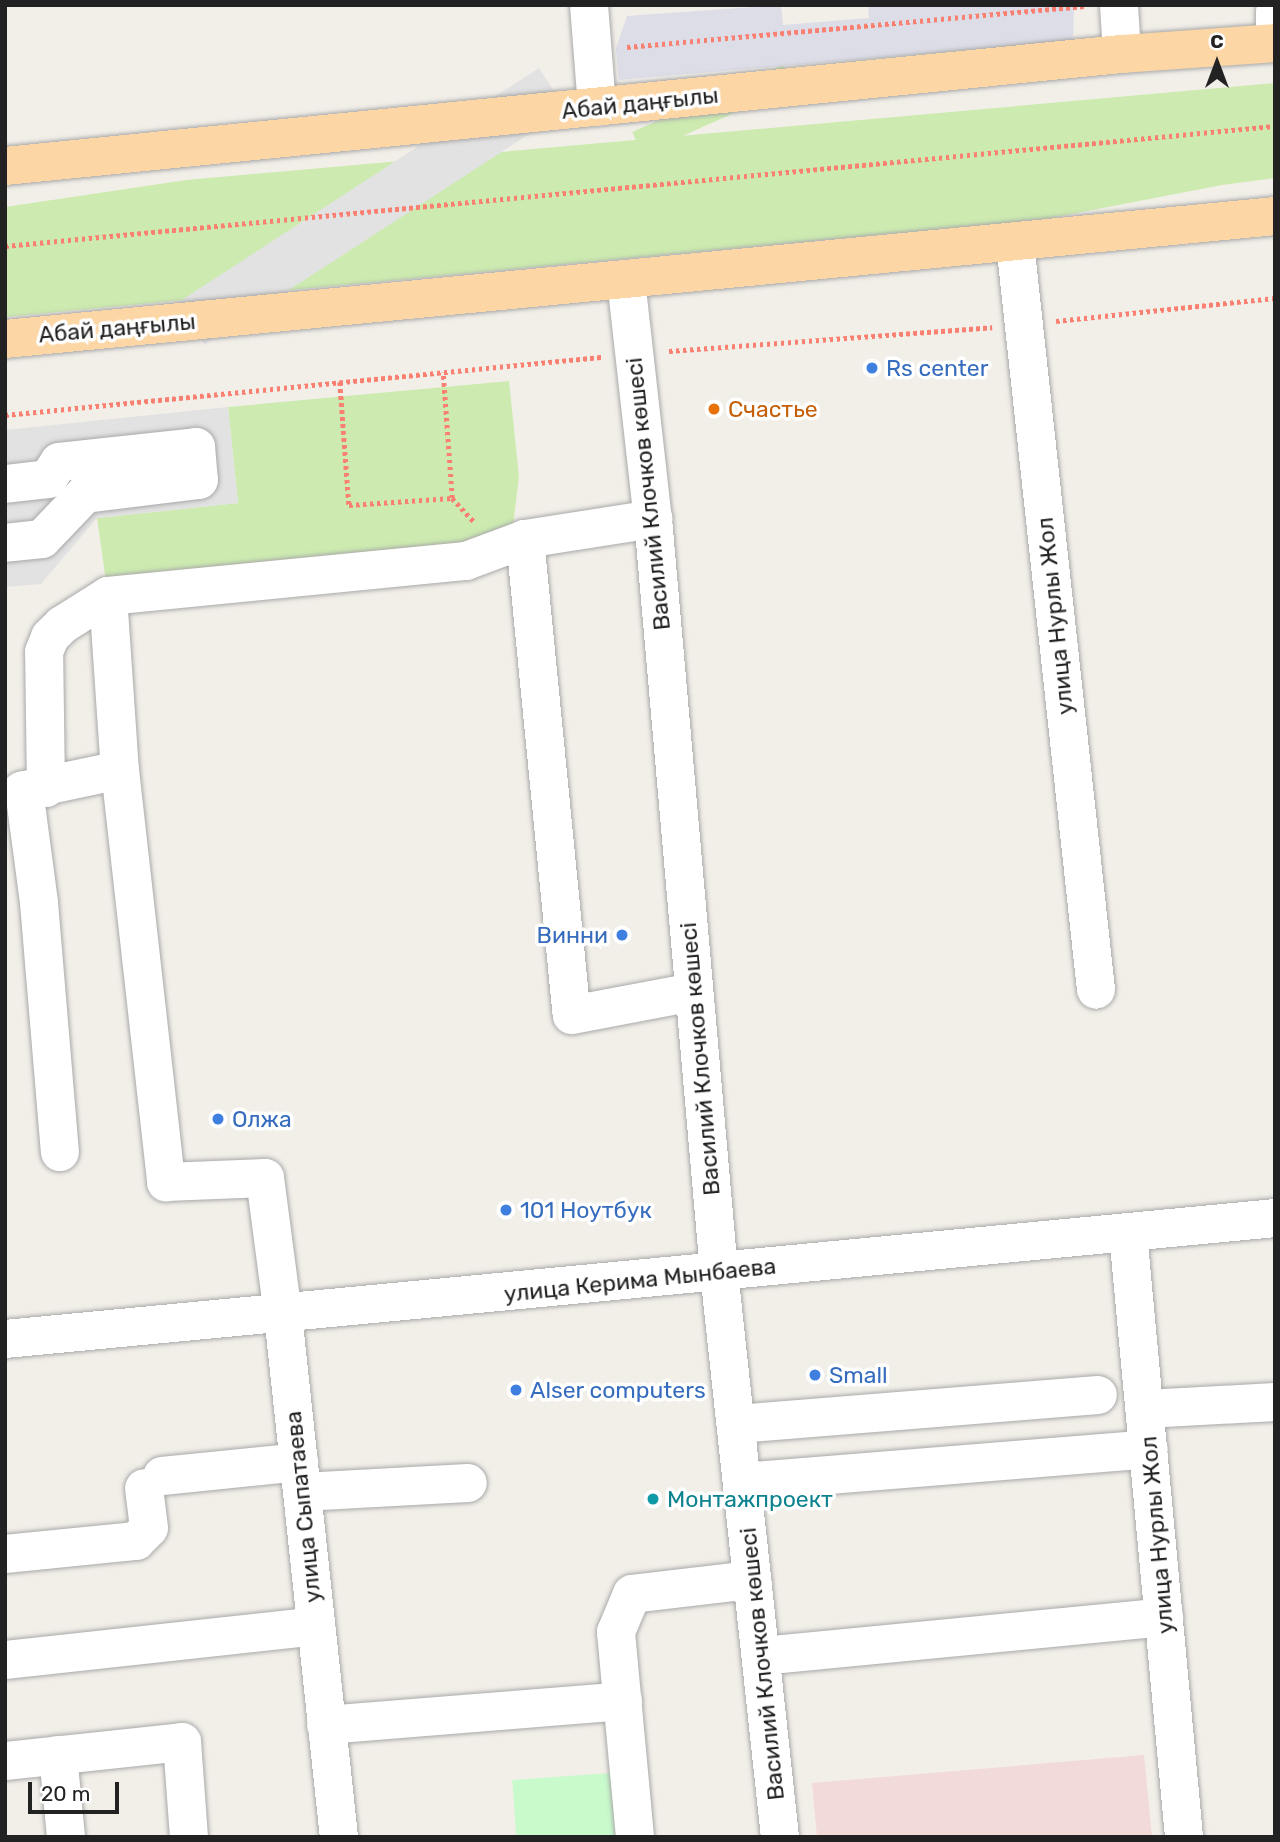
<!DOCTYPE html>
<meta charset="utf-8">
<style>
body{margin:0}
#map{position:relative;width:1280px;height:1842px;overflow:hidden;background:#f2efe9;font-family:Rubik,sans-serif}
div>[style]{position:absolute}
.commercial>*{inset:0;background:#f2dad9}
.grass>*{inset:0;background:#cdebb0;transform-origin:0 0}
.park>*{inset:0;background:#c8facc;transform-origin:0 0}
.parking>*{inset:0;background:#e2e2e2;transform-origin:0 0}
.plaza>*{inset:0;background:#dddde8}
.path>*{height:4.5px;margin-top:-2.25px;transform-origin:0;background:repeating-linear-gradient(90deg,#fa8072 0 3.5px,transparent 0 7px)}
.roads{filter:drop-shadow(0 0 2px #a9a9a9) drop-shadow(0 0 2px #a9a9a9)}
.minor>*{height:38px;margin:-19px;padding:0 19px;transform-origin:19px;border-radius:19px;background:#fff}
.major>*{height:38px;margin:-19px;padding:0 19px;transform-origin:19px;border-radius:19px;background:#fcd6a4}
.dots>*{width:19px;height:19px;translate:-50% -50%;box-sizing:border-box;border:4px solid #fff;border-radius:50%}
span{translate:-50% -50%;white-space:nowrap;text-align:center;line-height:1.15;-webkit-text-stroke:7px #fff;paint-order:stroke}
.street-label{font-size:23px;color:#222}
.shop-label{font-size:23px;color:#366cbe}
.left{translate:0 -50%;text-align:left}
.right{translate:-100% -50%;text-align:right}
.food-label{font-size:23px;color:#c56008}
.culture-label{font-size:23px;color:#0d838f}
.frame{position:absolute;inset:0;border:7px solid #222;pointer-events:none}
.north{position:absolute;left:1182px;top:28px;width:70px;height:70px;-webkit-text-stroke:5px #fff;paint-order:stroke;rotate:0deg;font-size:19px;font-weight:700;line-height:28px;text-align:center;color:#222}
.north::after{content:'';display:block;margin:auto;width:24px;height:32px;background:#222;clip-path:polygon(50% 0,100% 100%,50% 72%,0 100%)}
.scale{position:absolute;left:28px;top:1782px;width:91px;height:32px;box-sizing:border-box;border:4px solid #222;border-top:0;padding-left:9px;font-size:21px;line-height:24px;white-space:nowrap;color:#222;-webkit-text-stroke:5px #fff;paint-order:stroke}
</style>
<div id="map">
<div class="commercial">
<div style="clip-path:polygon(1144px 1755px,1152px 1837px,817px 1837px,812px 1783px)"></div>
</div>
<div class="grass">
<div style="left:783px;top:65px;width:24px;height:165px;rotate:66deg"></div>
<div style="clip-path:polygon(1275px 83px,1275px 178px,1222px 185px,1046px 219px,5px 317px,5px 207px,186px 180px)"></div>
<div style="clip-path:polygon(509px 381px,519px 476px,512px 535px,108px 596px,97px 518px,238px 503px,228px 407px)"></div>
</div>
<div class="park">
<div style="left:611px;top:1773px;width:64px;height:99px;rotate:86deg"></div>
</div>
<div class="parking">
<div style="left:539px;top:68px;width:50px;height:431px;rotate:57deg"></div>
<div style="clip-path:polygon(228px 407px,238px 503px,97px 518px,41px 584px,5px 587px,5px 430px)"></div>
</div>
<div class="plaza">
<div style="clip-path:polygon(781px 5px,783px 25px,869px 18px,868px 5px,1074px 5px,1073px 41px,619px 80px,616px 48px,627px 16px)"></div>
</div>
<div class="path">
<div style="left:627px;top:47px;width:460px;rotate:-5.1deg"></div>
<div style="left:5px;top:246px;width:1276px;rotate:-5.4deg"></div>
<div style="left:1056px;top:321px;width:220px;rotate:-6deg"></div>
<div style="left:669px;top:351px;width:324px;rotate:-4.2deg"></div>
<div style="left:340px;top:382px;width:123px;rotate:85.8deg"></div>
<div style="left:349px;top:505px;width:103px;rotate:-3.9deg"></div>
<div style="left:452px;top:498px;width:126px;rotate:-94.1deg"></div>
<div style="left:5px;top:415px;width:599px;rotate:-5.56deg"></div>
<div style="left:452px;top:498px;width:34px;rotate:47deg"></div>
</div>
<div class="roads">
<div class="minor">
<div style="left:589px;top:5px;width:102px;rotate:85.5deg"></div>
<div style="left:1119px;top:5px;width:49px;rotate:86.5deg"></div>
<div style="left:1275px;top:43px;width:31px;rotate:-90deg"></div>
<div style="left:1015px;top:243px;width:751px;rotate:83.81deg"></div>
<div style="left:626px;top:280px;width:241px;rotate:83.6deg"></div>
<div style="left:653px;top:519px;width:756px;rotate:84.99deg"></div>
<div style="left:719px;top:1272px;width:568px;rotate:83.84deg"></div>
<div style="left:5px;top:484px;width:43px;rotate:-6.6deg"></div>
<div style="left:48px;top:479px;width:20px;rotate:-57deg"></div>
<div style="left:59px;top:462px;width:138px;rotate:-6.2deg"></div>
<div style="left:196px;top:447px;width:33px;rotate:85deg"></div>
<div style="left:199px;top:480px;width:115px;rotate:173deg"></div>
<div style="left:85px;top:494px;width:62px;rotate:133.7deg"></div>
<div style="left:42px;top:539px;width:37px;rotate:174deg"></div>
<div style="left:525px;top:539px;width:478px;rotate:84.4deg"></div>
<div style="left:572px;top:1015px;width:124px;rotate:-10.7deg"></div>
<div style="left:108px;top:596px;width:174px;rotate:86.1deg"></div>
<div style="left:120px;top:770px;width:415px;rotate:83.6deg"></div>
<div style="left:166px;top:1182px;width:99px;rotate:-2.3deg"></div>
<div style="left:265px;top:1178px;width:138px;rotate:82.5deg"></div>
<div style="left:283px;top:1315px;width:525px;rotate:83.88deg"></div>
<div style="left:46px;top:788px;width:136px;rotate:-90.8deg"></div>
<div style="left:44px;top:652px;width:16px;rotate:-68deg"></div>
<div style="left:50px;top:637px;width:17px;rotate:-45deg"></div>
<div style="left:62px;top:625px;width:54px;rotate:-32.2deg"></div>
<div style="left:108px;top:596px;width:360px;rotate:-5.6deg"></div>
<div style="left:466px;top:561px;width:63px;rotate:-20.4deg"></div>
<div style="left:525px;top:539px;width:130px;rotate:-8.9deg"></div>
<div style="left:24px;top:790px;width:114px;rotate:82.4deg"></div>
<div style="left:39px;top:903px;width:250px;rotate:85.2deg"></div>
<div style="left:21px;top:791px;width:101px;rotate:-12deg"></div>
<div style="left:1128px;top:1233px;width:607px;rotate:84.7deg"></div>
<div style="left:5px;top:1339px;width:1276px;rotate:-5.44deg"></div>
<div style="left:1146px;top:1409px;width:129px;rotate:-3.1deg"></div>
<div style="left:737px;top:1424px;width:362px;rotate:-4.6deg"></div>
<div style="left:162px;top:1476px;width:138px;rotate:-5.8deg"></div>
<div style="left:742px;top:1482px;width:408px;rotate:-4.6deg"></div>
<div style="left:302px;top:1492px;width:166px;rotate:-3.1deg"></div>
<div style="left:5px;top:1554px;width:132px;rotate:-5.7deg"></div>
<div style="left:136px;top:1541px;width:18px;rotate:-45deg"></div>
<div style="left:149px;top:1528px;width:40px;rotate:-97.1deg"></div>
<div style="left:761px;top:1656px;width:405px;rotate:-5.5deg"></div>
<div style="left:5px;top:1660px;width:313px;rotate:-6.2deg"></div>
<div style="left:326px;top:1725px;width:298px;rotate:-4.6deg"></div>
<div style="left:58px;top:1755px;width:82px;rotate:84.4deg"></div>
<div style="left:5px;top:1761px;width:178px;rotate:-6.1deg"></div>
<div style="left:182px;top:1742px;width:95px;rotate:85.8deg"></div>
<div style="left:635px;top:1837px;width:206px;rotate:-95.3deg"></div>
<div style="left:616px;top:1632px;width:41px;rotate:-67.2deg"></div>
<div style="left:632px;top:1594px;width:121px;rotate:-6.7deg"></div>
</div>
<div class="major">
<div style="left:5px;top:166px;width:1123px;rotate:-5.73deg"></div>
<div style="left:1122px;top:54px;width:153px;rotate:-4.1deg"></div>
<div style="left:5px;top:339px;width:1276px;rotate:-5.53deg"></div>
</div>
</div>
<div class="dots">
<div style="left:872px;top:368px;background:#3f7fe0"></div>
<div style="left:714px;top:409px;background:#e8710a"></div>
<div style="left:622px;top:935px;background:#3f7fe0"></div>
<div style="left:218px;top:1119px;background:#3f7fe0"></div>
<div style="left:506px;top:1210px;background:#3f7fe0"></div>
<div style="left:815px;top:1375px;background:#3f7fe0"></div>
<div style="left:516px;top:1390px;background:#3f7fe0"></div>
<div style="left:653px;top:1499px;background:#0f9aa8"></div>
</div>
<div class="street-label">
<span style="left:640px;top:103px;rotate:-6deg">Абай даңғылы</span>
<span style="left:117px;top:328px;rotate:-5deg">Абай даңғылы</span>
<span style="left:648px;top:494px;rotate:-96deg">Василий Клочков көшесі</span>
<span style="left:1055px;top:616px;rotate:-96deg">улица Нурлы Жол</span>
<span style="left:700px;top:1059px;rotate:-95deg">Василий Клочков көшесі</span>
<span style="left:640px;top:1280px;rotate:-6deg">улица Керима Мынбаева</span>
<span style="left:303px;top:1507px;rotate:-96deg">улица Сыпатаева</span>
<span style="left:1157px;top:1535px;rotate:-95deg">улица Нурлы Жол</span>
<span style="left:762px;top:1664px;rotate:-96deg">Василий Клочков көшесі</span>
</div>
<div class="shop-label">
<span class="left" style="left:886px;top:368px">Rs center</span>
<span class="right" style="left:608px;top:935px">Винни</span>
<span class="left" style="left:232px;top:1119px">Олжа</span>
<span class="left" style="left:520px;top:1210px">101 Ноутбук</span>
<span class="left" style="left:829px;top:1375px">Small</span>
<span class="left" style="left:530px;top:1390px">Alser computers</span>
</div>
<div class="food-label">
<span class="left" style="left:728px;top:409px">Счастье</span>
</div>
<div class="culture-label">
<span class="left" style="left:667px;top:1499px">Монтажпроект</span>
</div>
<div class="frame"></div>
<div class="north">С</div>
<div class="scale">20 m</div>
</div>
